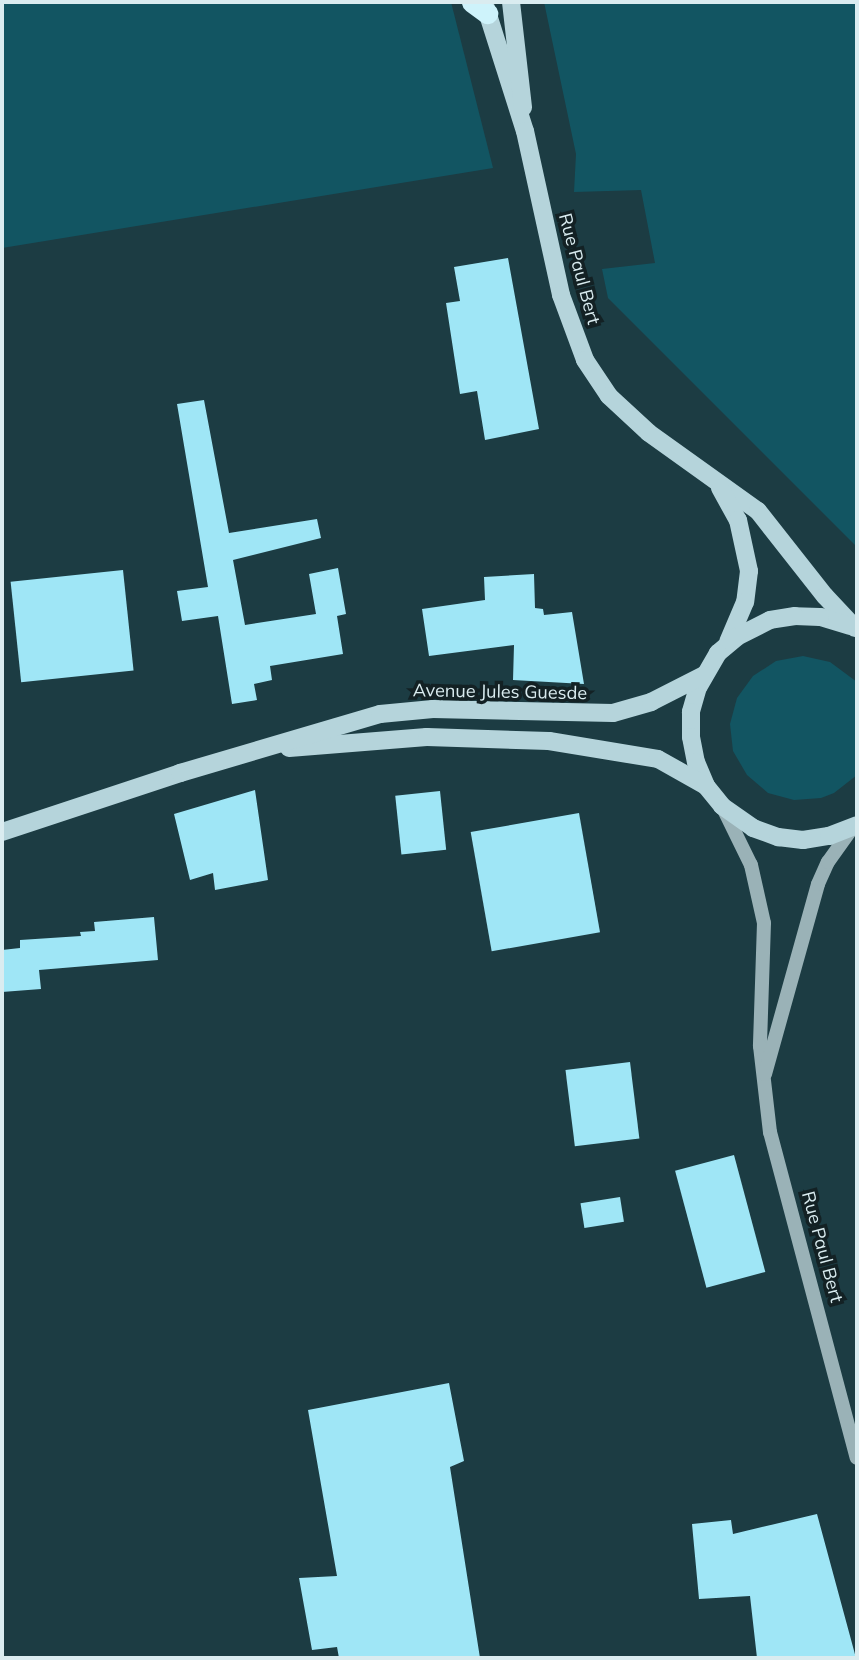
<!DOCTYPE html>
<style>
body{margin:0}
#map{position:relative;width:859px;height:1660px;overflow:hidden;background:#1c3c43;font-family:Mulish,sans-serif}
div>[style]{position:absolute}
.green>*{inset:0;background:#125562}
.building>*{inset:0;background:#9fe6f6;transform-origin:0 0}
.secondary>*{height:14px;margin:-7px;padding:0 7px;transform-origin:7px;border-radius:7px;background:#9ab2b7}
.primary>*{height:18px;margin:-9px;padding:0 9px;transform-origin:9px;border-radius:9px;background:#b5d4db}
.highway>*{height:21px;margin:-10.5px;padding:0 10.5px;transform-origin:10.5px;border-radius:10.5px;background:#cef3fb}
span{translate:-50% -50%;white-space:nowrap;text-align:center;line-height:1.15;-webkit-text-stroke:7px #132124;paint-order:stroke}
.street-label{font-size:18px;color:#daecf0}
.frame{position:absolute;inset:0;border:4px solid #daecf0;pointer-events:none}
</style>
<div id="map">
<div class="green">
<div style="clip-path:polygon(2px 2px,451px 2px,493px 168px,2px 248px)"></div>
<div style="clip-path:polygon(544px 2px,857px 2px,857px 547px,608px 298px,602px 269px,655px 263px,641px 190px,574px 192px,576px 154px)"></div>
<div style="clip-path:polygon(803px 656px,830px 662px,857px 682px,857px 775px,834px 793px,821px 798px,794px 800px,768px 793px,747px 775px,733px 751px,730px 724px,737px 698px,753px 676px,776px 661px)"></div>
</div>
<div class="building">
<div style="clip-path:polygon(508px 258px,539px 429px,485px 440px,477px 391px,460px 394px,446px 303px,460px 301px,454px 267px)"></div>
<div style="clip-path:polygon(204px 400px,229px 533px,317px 519px,321px 538px,233px 560px,245px 625px,316px 614px,309px 574px,338px 568px,346px 614px,337px 616px,343px 654px,270px 666px,272px 680px,254px 684px,257px 700px,232px 704px,218px 616px,182px 621px,177px 591px,208px 587px,177px 404px)"></div>
<div style="left:123px;top:570px;width:101px;height:113px;rotate:84deg"></div>
<div style="clip-path:polygon(534px 574px,535px 608px,543px 609px,544px 615px,572px 612px,584px 684px,513px 680px,514px 645px,429px 656px,422px 609px,485px 600px,484px 577px)"></div>
<div style="clip-path:polygon(255px 790px,268px 880px,215px 890px,213px 873px,190px 880px,174px 814px)"></div>
<div style="left:440px;top:791px;width:59px;height:45px;rotate:84deg"></div>
<div style="left:579px;top:813px;width:121px;height:110px;rotate:80deg"></div>
<div style="clip-path:polygon(154px 917px,158px 960px,39px 970px,41px 989px,2px 992px,2px 950px,20px 948px,20px 940px,81px 936px,80px 932px,95px 931px,94px 922px)"></div>
<div style="left:630px;top:1062px;width:77px;height:65px;rotate:83deg"></div>
<div style="left:734px;top:1155px;width:121px;height:61px;rotate:75deg"></div>
<div style="left:620px;top:1197px;width:25px;height:40px;rotate:81deg"></div>
<div style="clip-path:polygon(449px 1383px,464px 1461px,450px 1467px,480px 1658px,339px 1658px,337px 1647px,312px 1650px,299px 1578px,337px 1576px,308px 1410px)"></div>
<div style="clip-path:polygon(817px 1514px,856px 1658px,757px 1658px,750px 1596px,699px 1599px,692px 1524px,731px 1520px,733px 1534px)"></div>
</div>
<div class="secondary">
<div style="left:724px;top:810px;width:61px;rotate:63.9deg"></div>
<div style="left:751px;top:865px;width:59px;rotate:77.4deg"></div>
<div style="left:764px;top:923px;width:123px;rotate:91.9deg"></div>
<div style="left:760px;top:1046px;width:87px;rotate:83.4deg"></div>
<div style="left:770px;top:1132px;width:337px;rotate:75.1deg"></div>
<div style="left:765px;top:1074px;width:197px;rotate:-74.4deg"></div>
<div style="left:818px;top:884px;width:24px;rotate:-66deg"></div>
<div style="left:828px;top:862px;width:43px;rotate:-54.5deg"></div>
</div>
<div class="primary">
<div style="left:484px;top:2px;width:135px;rotate:72.4deg"></div>
<div style="left:525px;top:131px;width:168px;rotate:77.6deg"></div>
<div style="left:561px;top:295px;width:69px;rotate:69.7deg"></div>
<div style="left:585px;top:360px;width:43px;rotate:56.3deg"></div>
<div style="left:609px;top:396px;width:54px;rotate:42.8deg"></div>
<div style="left:649px;top:433px;width:134px;rotate:35.6deg"></div>
<div style="left:758px;top:511px;width:108px;rotate:51.8deg"></div>
<div style="left:825px;top:596px;width:44px;rotate:46.8deg"></div>
<div style="left:511px;top:2px;width:106px;rotate:83.5deg"></div>
<div style="left:720px;top:488px;width:37px;rotate:61deg"></div>
<div style="left:738px;top:520px;width:52px;rotate:77.8deg"></div>
<div style="left:749px;top:571px;width:31px;rotate:97deg"></div>
<div style="left:745px;top:602px;width:43px;rotate:113deg"></div>
<div style="left:850px;top:626px;width:31px;rotate:-163deg"></div>
<div style="left:820px;top:617px;width:25px;rotate:-178deg"></div>
<div style="left:795px;top:616px;width:25px;rotate:171deg"></div>
<div style="left:770px;top:620px;width:37px;rotate:153deg"></div>
<div style="left:737px;top:637px;width:25px;rotate:140deg"></div>
<div style="left:718px;top:653px;width:39px;rotate:120deg"></div>
<div style="left:698px;top:687px;width:26px;rotate:106deg"></div>
<div style="left:691px;top:712px;width:25px;rotate:90deg"></div>
<div style="left:691px;top:737px;width:25px;rotate:79deg"></div>
<div style="left:696px;top:762px;width:26px;rotate:67deg"></div>
<div style="left:706px;top:786px;width:26px;rotate:51deg"></div>
<div style="left:722px;top:806px;width:38px;rotate:35deg"></div>
<div style="left:753px;top:828px;width:27px;rotate:20deg"></div>
<div style="left:778px;top:837px;width:25px;rotate:7deg"></div>
<div style="left:803px;top:840px;width:26px;rotate:-9deg"></div>
<div style="left:829px;top:836px;width:30px;rotate:-21deg"></div>
<div style="left:289px;top:748px;width:138px;rotate:-4.6deg"></div>
<div style="left:427px;top:737px;width:122px;rotate:1.9deg"></div>
<div style="left:549px;top:741px;width:110px;rotate:9.4deg"></div>
<div style="left:658px;top:759px;width:55px;rotate:29.4deg"></div>
<div style="left:2px;top:832px;width:188px;rotate:-18.3deg"></div>
<div style="left:180px;top:773px;width:209px;rotate:-16.4deg"></div>
<div style="left:380px;top:714px;width:53px;rotate:-5.4deg"></div>
<div style="left:433px;top:709px;width:180px;rotate:1.3deg"></div>
<div style="left:613px;top:713px;width:40px;rotate:-16deg"></div>
<div style="left:651px;top:702px;width:59px;rotate:-27deg"></div>
</div>
<div class="highway">
<div style="left:472px;top:2px;width:19px;rotate:36deg"></div>
</div>
<div class="street-label">
<span style="left:579px;top:269px;rotate:75deg">Rue Paul Bert</span>
<span style="left:500px;top:692px;rotate:1deg">Avenue Jules Guesde</span>
<span style="left:822px;top:1247px;rotate:75deg">Rue Paul Bert</span>
</div>
<div class="frame"></div>
</div>
